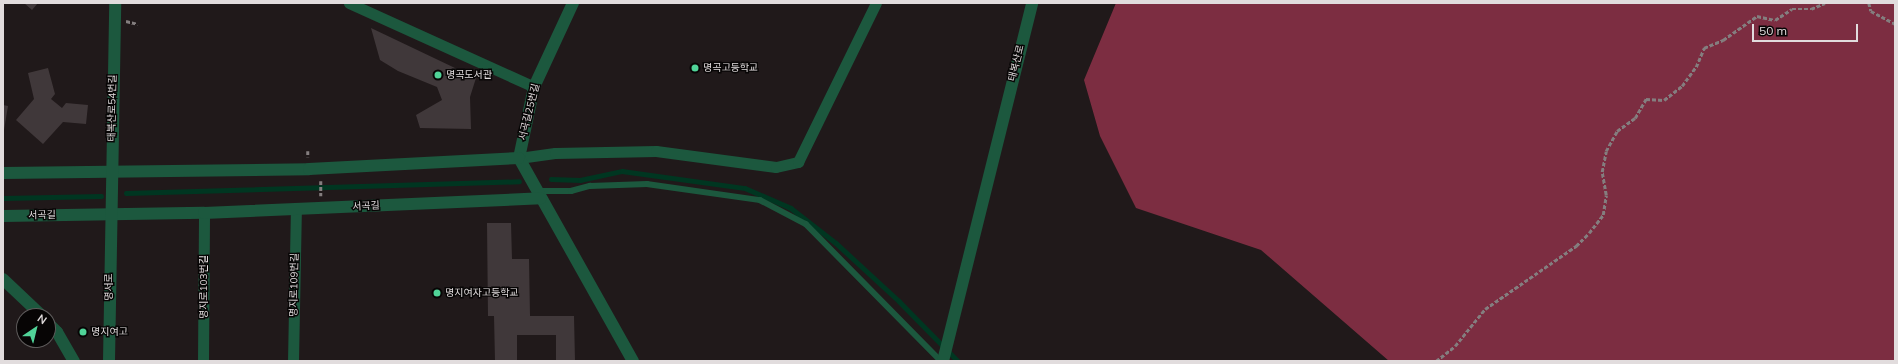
<!DOCTYPE html>
<meta charset="utf-8">
<style>
body{margin:0}
#map{position:relative;width:1898px;height:364px;overflow:hidden;background:#20191a;font-family:Mulish,"Noto Sans KR",sans-serif}
div>[style]{position:absolute}
.forest>*{inset:0;background:#7c2d41}
.stream>*{height:4.5px;margin:-2.25px;padding:0 2.25px;transform-origin:2.25px;border-radius:2.25px;background:#003621}
.building>*{inset:0;background:#40383a}
.path>*{height:2.5px;margin-top:-1.25px;transform-origin:0;background:repeating-linear-gradient(90deg,#847e7f 0 4px,transparent 0 6px)}
.service>*{height:5.5px;margin:-2.75px;padding:0 2.75px;transform-origin:2.75px;border-radius:2.75px;background:#1c583e}
.minor>*{height:11px;margin:-5.5px;padding:0 5.5px;transform-origin:5.5px;border-radius:5.5px;background:#1c583e}
.tertiary>*{height:12px;margin:-6px;padding:0 6px;transform-origin:6px;border-radius:6px;background:#1c583e}
.dots>*{width:11px;height:11px;translate:-50% -50%;box-sizing:border-box;border:2px solid #070505;border-radius:50%}
span{translate:-50% -50%;white-space:nowrap;text-align:center;line-height:1.15;-webkit-text-stroke:3px #070505;paint-order:stroke}
.street-label{font-size:10px;color:#e1dcdd}
.poi-label{font-size:10px;color:#e1dcdd}
.left{translate:0 -50%;text-align:left}
.frame{position:absolute;inset:0;border:4px solid #e1dcdd;pointer-events:none}
.north{position:absolute;left:16px;top:308px;width:40px;height:40px;box-sizing:border-box;background:#070505;border:1px solid #5e5b5b;border-radius:50%;rotate:35deg;font-size:11px;font-weight:700;line-height:16px;text-align:center;color:#e1dcdd}
.north::after{content:'';display:block;margin:auto;width:14px;height:18px;background:#50d398;clip-path:polygon(50% 0,100% 100%,50% 72%,0 100%)}
.scale{position:absolute;left:1752px;top:24px;width:106px;height:18px;box-sizing:border-box;border:2px solid #e1dcdd;border-top:0;padding-left:5px;font-size:12px;line-height:14px;white-space:nowrap;color:#e1dcdd;-webkit-text-stroke:3px #070505;paint-order:stroke}
</style>
<div id="map">
<div class="forest">
<div style="clip-path:polygon(1116px 3px,1895px 3px,1895px 361px,1389px 361px,1261px 250px,1136px 208px,1100px 136px,1084px 80px)"></div>
</div>
<div class="stream">
<div style="left:551px;top:179px;width:29px;rotate:2deg"></div>
<div style="left:580px;top:180px;width:43px;rotate:-12.1deg"></div>
<div style="left:622px;top:171px;width:124px;rotate:7.9deg"></div>
<div style="left:745px;top:188px;width:50px;rotate:23.5deg"></div>
<div style="left:791px;top:208px;width:57px;rotate:37.9deg"></div>
<div style="left:836px;top:243px;width:86px;rotate:42.6deg"></div>
<div style="left:899px;top:301px;width:84px;rotate:45.5deg"></div>
<div style="left:126px;top:193px;width:393px;rotate:-1.7deg"></div>
<div style="left:3px;top:198px;width:98px;rotate:-1.2deg"></div>
</div>
<div class="building">
<div style="clip-path:polygon(24px 3px,38px 3px,32px 10px)"></div>
<div style="clip-path:polygon(371px 28px,476px 78px,470px 97px,471px 129px,420px 128px,416px 115px,442px 100px,437px 87px,398px 71px,380px 60px)"></div>
<div style="clip-path:polygon(48px 68px,55px 94px,51px 99px,62px 108px,66px 103px,88px 105px,86px 124px,63px 122px,43px 144px,16px 120px,34px 99px,28px 73px)"></div>
<div style="clip-path:polygon(3px 105px,8px 106px,4px 130px,3px 130px)"></div>
<div style="clip-path:polygon(487px 223px,511px 223px,512px 259px,529px 259px,530px 316px,574px 316px,575px 361px,556px 361px,556px 335px,517px 335px,517px 361px,495px 361px,494px 316px,488px 316px)"></div>
</div>
<div class="path">
<div style="left:1869px;top:3px;width:8px;rotate:76deg"></div>
<div style="left:1871px;top:11px;width:27px;rotate:28deg"></div>
<div style="left:126px;top:21px;width:12px;rotate:14deg"></div>
<div style="left:308px;top:151px;width:6px;rotate:90deg"></div>
<div style="left:321px;top:181px;width:15px;rotate:90deg"></div>
<div style="left:1436px;top:361px;width:24px;rotate:-38deg"></div>
<div style="left:1455px;top:346px;width:48px;rotate:-51deg"></div>
<div style="left:1485px;top:309px;width:111px;rotate:-34.7deg"></div>
<div style="left:1576px;top:246px;width:18px;rotate:-45deg"></div>
<div style="left:1589px;top:233px;width:23px;rotate:-52deg"></div>
<div style="left:1603px;top:215px;width:20px;rotate:-81deg"></div>
<div style="left:1606px;top:195px;width:23px;rotate:-100deg"></div>
<div style="left:1602px;top:172px;width:21px;rotate:-79deg"></div>
<div style="left:1606px;top:151px;width:23px;rotate:-61deg"></div>
<div style="left:1617px;top:131px;width:22px;rotate:-36deg"></div>
<div style="left:1635px;top:118px;width:22px;rotate:-60deg"></div>
<div style="left:1646px;top:99px;width:18px;rotate:3deg"></div>
<div style="left:1664px;top:100px;width:23px;rotate:-38deg"></div>
<div style="left:1682px;top:86px;width:24px;rotate:-54deg"></div>
<div style="left:1696px;top:67px;width:21px;rotate:-67deg"></div>
<div style="left:1704px;top:48px;width:21px;rotate:-23deg"></div>
<div style="left:1723px;top:40px;width:42px;rotate:-35.2deg"></div>
<div style="left:1757px;top:16px;width:18px;rotate:13deg"></div>
<div style="left:1775px;top:20px;width:20px;rotate:-33deg"></div>
<div style="left:1792px;top:9px;width:19px"></div>
<div style="left:1811px;top:9px;width:15px;rotate:-23deg"></div>
</div>
<div class="service">
<div style="left:537px;top:191px;width:34px"></div>
<div style="left:571px;top:191px;width:20px;rotate:-15deg"></div>
<div style="left:590px;top:186px;width:57px;rotate:-2deg"></div>
<div style="left:647px;top:184px;width:114px;rotate:8.1deg"></div>
<div style="left:760px;top:200px;width:52px;rotate:27.6deg"></div>
<div style="left:806px;top:224px;width:192px;rotate:45.4deg"></div>
</div>
<div class="minor">
<div style="left:349px;top:3px;width:203px;rotate:24.4deg"></div>
<div style="left:519px;top:158px;width:36px;rotate:-8deg"></div>
<div style="left:555px;top:153px;width:101px;rotate:-1.1deg"></div>
<div style="left:656px;top:151px;width:121px;rotate:7.6deg"></div>
<div style="left:776px;top:167px;width:23px;rotate:-13deg"></div>
<div style="left:798px;top:162px;width:177px;rotate:-63.9deg"></div>
<div style="left:203px;top:361px;width:148px;rotate:-89.6deg"></div>
<div style="left:293px;top:361px;width:151px;rotate:-88.9deg"></div>
</div>
<div class="tertiary">
<div style="left:573px;top:3px;width:93px;rotate:114.9deg"></div>
<div style="left:534px;top:87px;width:73px;rotate:101.9deg"></div>
<div style="left:519px;top:158px;width:233px;rotate:60.7deg"></div>
<div style="left:3px;top:173px;width:306px;rotate:-0.7deg"></div>
<div style="left:309px;top:169px;width:210px;rotate:-3deg"></div>
<div style="left:3px;top:216px;width:201px;rotate:-0.9deg"></div>
<div style="left:204px;top:213px;width:337px;rotate:-2.5deg"></div>
<div style="left:3px;top:279px;width:54px;rotate:43.5deg"></div>
<div style="left:48px;top:323px;width:13px;rotate:45deg"></div>
<div style="left:57px;top:332px;width:34px;rotate:60deg"></div>
<div style="left:109px;top:361px;width:358px;rotate:-89deg"></div>
<div style="left:943px;top:361px;width:369px;rotate:-76deg"></div>
</div>
<div class="dots">
<div style="left:695px;top:68px;background:#50d398"></div>
<div style="left:438px;top:75px;background:#50d398"></div>
<div style="left:437px;top:293px;background:#50d398"></div>
<div style="left:83px;top:332px;background:#50d398"></div>
</div>
<div class="street-label">
<span style="left:1016px;top:63px;rotate:-76deg">태복산로</span>
<span style="left:112px;top:108px;rotate:-89deg">태복산로54번길</span>
<span style="left:529px;top:112px;rotate:-76deg">서곡길25번길</span>
<span style="left:366px;top:206px;rotate:-3deg">서곡길</span>
<span style="left:42px;top:215px;rotate:-1deg">서곡길</span>
<span style="left:294px;top:285px;rotate:-89deg">명지로109번길</span>
<span style="left:109px;top:287px;rotate:-90deg">명서로</span>
<span style="left:204px;top:287px;rotate:-90deg">명지로103번길</span>
</div>
<div class="poi-label">
<span class="left" style="left:703px;top:68px">명곡고등학교</span>
<span class="left" style="left:446px;top:75px">명곡도서관</span>
<span class="left" style="left:445px;top:293px">명지여자고등학교</span>
<span class="left" style="left:91px;top:332px">명지여고</span>
</div>
<div class="frame"></div>
<div class="north">N</div>
<div class="scale">50 m</div>
</div>
